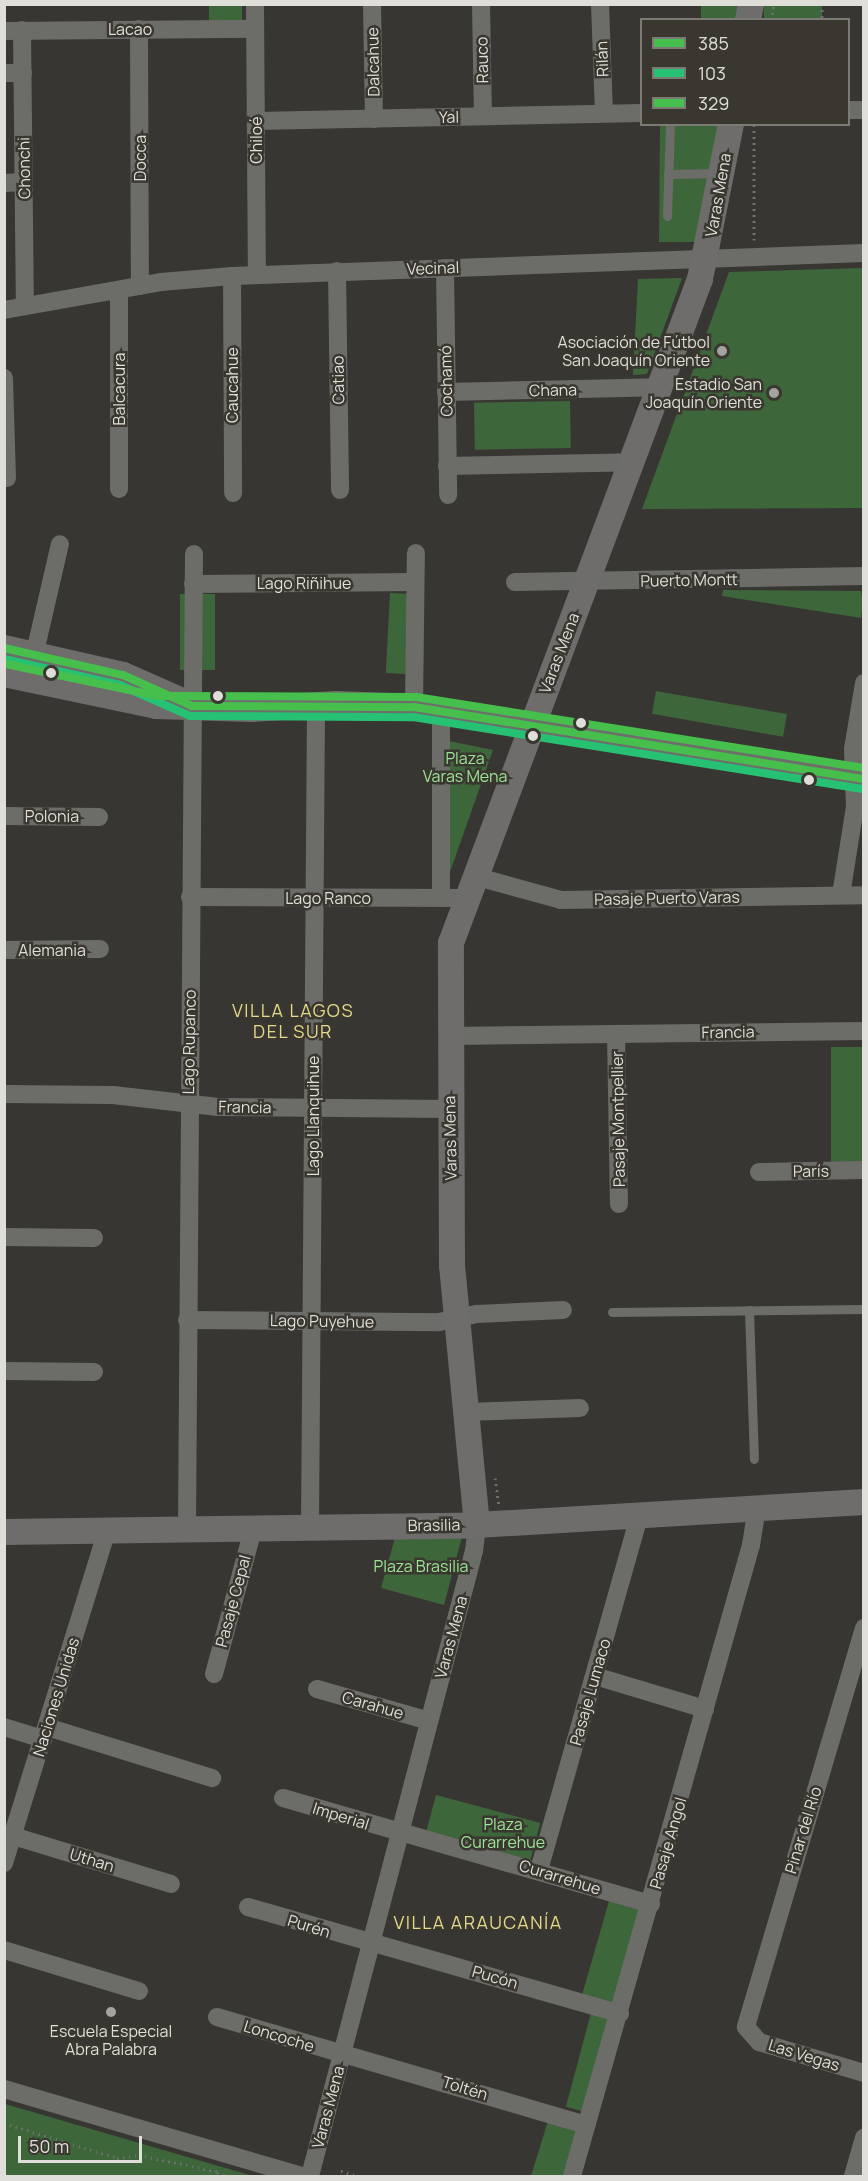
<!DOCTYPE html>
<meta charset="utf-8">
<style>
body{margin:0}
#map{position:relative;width:868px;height:2181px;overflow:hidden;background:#383632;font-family:Manrope,sans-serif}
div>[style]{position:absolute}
.green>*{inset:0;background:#3e663b;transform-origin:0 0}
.path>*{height:3px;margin-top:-1.5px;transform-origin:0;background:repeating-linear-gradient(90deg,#70706e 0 1.5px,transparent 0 6px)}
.lane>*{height:9px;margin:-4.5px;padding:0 4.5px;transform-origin:4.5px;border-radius:4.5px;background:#6c6c69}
.street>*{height:18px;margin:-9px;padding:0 9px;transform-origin:9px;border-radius:9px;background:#6c6c69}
.secondary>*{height:26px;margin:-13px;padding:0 13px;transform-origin:13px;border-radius:13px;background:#6e6d6b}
.bus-1>*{height:8px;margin:-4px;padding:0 4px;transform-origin:4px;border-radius:4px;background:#46bf4c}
.bus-2>*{height:8px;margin:-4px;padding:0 4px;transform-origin:4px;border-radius:4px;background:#26c172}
.bus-3>*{height:8px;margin:-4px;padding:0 4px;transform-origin:4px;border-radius:4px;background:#46bf4c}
.dots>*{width:16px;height:16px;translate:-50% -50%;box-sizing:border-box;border:3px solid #3a3730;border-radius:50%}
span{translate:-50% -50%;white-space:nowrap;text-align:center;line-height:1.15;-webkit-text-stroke:5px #3a3730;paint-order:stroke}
.street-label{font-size:16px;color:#dfded9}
.poi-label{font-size:16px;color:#dfded9}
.right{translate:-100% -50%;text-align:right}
.park-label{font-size:16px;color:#9be495}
.neighbourhood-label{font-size:18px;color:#e2da8b;letter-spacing:1.5px}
.frame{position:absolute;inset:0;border:6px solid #dfded9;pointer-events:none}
.legend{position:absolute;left:640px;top:18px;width:210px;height:108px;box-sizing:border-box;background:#3a3730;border:2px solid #7c7a74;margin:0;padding:8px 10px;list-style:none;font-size:18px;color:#dfded9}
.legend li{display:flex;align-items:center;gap:12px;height:30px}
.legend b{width:30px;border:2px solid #7c7a74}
.scale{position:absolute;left:18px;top:2136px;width:124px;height:27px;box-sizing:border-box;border:3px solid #dfded9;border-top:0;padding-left:8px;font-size:18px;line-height:21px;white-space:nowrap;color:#dfded9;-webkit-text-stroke:4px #3a3730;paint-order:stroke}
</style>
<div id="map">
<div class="green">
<div style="left:209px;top:5px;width:33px;height:19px"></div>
<div style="left:701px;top:5px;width:36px;height:14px"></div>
<div style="left:764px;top:5px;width:58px;height:14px"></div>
<div style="clip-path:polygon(660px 125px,718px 125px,698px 242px,659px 242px)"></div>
<div style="clip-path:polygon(863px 268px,863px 508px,642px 509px,729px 272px)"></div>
<div style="clip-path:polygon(682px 278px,647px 374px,633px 375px,638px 279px)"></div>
<div style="left:570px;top:401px;width:47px;height:96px;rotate:89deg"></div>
<div style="clip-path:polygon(723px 590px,861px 591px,863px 602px,861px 618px,722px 596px)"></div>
<div style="left:390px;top:593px;width:20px;height:80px;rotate:3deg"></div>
<div style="left:180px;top:594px;width:35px;height:76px"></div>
<div style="left:656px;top:691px;width:133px;height:23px;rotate:10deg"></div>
<div style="clip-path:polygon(444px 740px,493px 750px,444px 889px)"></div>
<div style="left:863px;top:1047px;width:115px;height:32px;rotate:90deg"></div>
<div style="clip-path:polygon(463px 1533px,444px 1605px,381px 1588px,396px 1534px)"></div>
<div style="left:436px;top:1795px;width:108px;height:38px;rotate:15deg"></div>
<div style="left:609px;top:1901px;width:35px;height:97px;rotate:16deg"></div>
<div style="left:591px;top:2013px;width:23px;height:97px;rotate:15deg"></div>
<div style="clip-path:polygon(4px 2104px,5px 2104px,253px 2176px,5px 2176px)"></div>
<div style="clip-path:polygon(548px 2121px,582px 2131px,568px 2176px,531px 2176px)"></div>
</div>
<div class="path">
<div style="left:822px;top:4px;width:16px;rotate:90deg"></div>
<div style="left:771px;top:20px;width:16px;rotate:-79deg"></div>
<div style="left:754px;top:240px;width:116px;rotate:-90deg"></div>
<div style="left:495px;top:1478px;width:27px;rotate:82deg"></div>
<div style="left:4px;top:2123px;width:118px;rotate:17.2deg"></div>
<div style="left:117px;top:2158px;width:22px;rotate:-8deg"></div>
<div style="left:139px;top:2155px;width:83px;rotate:11.9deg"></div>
<div style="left:341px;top:2171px;width:17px;rotate:17deg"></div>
<div style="left:217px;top:2173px;width:10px;rotate:17deg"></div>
</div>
<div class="lane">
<div style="left:668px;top:174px;width:52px;rotate:-1.1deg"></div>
<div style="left:667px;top:216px;width:92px;rotate:-88.1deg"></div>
<div style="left:749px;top:1310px;width:149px;rotate:88.1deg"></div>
<div style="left:612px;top:1312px;width:252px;rotate:-0.7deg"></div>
</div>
<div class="street">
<div style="left:255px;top:4px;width:271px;rotate:89.6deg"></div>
<div style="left:372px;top:4px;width:115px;rotate:89deg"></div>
<div style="left:481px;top:4px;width:112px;rotate:89deg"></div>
<div style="left:600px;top:4px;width:109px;rotate:87.9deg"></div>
<div style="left:139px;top:29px;width:257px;rotate:89.8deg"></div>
<div style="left:22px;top:30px;width:276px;rotate:89.4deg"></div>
<div style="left:4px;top:31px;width:251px;rotate:-0.5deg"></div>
<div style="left:4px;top:73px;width:19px"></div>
<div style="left:848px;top:110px;width:16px"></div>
<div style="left:256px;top:121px;width:386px;rotate:-1.2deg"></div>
<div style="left:4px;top:183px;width:20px;rotate:-3deg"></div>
<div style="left:445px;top:268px;width:227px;rotate:89.2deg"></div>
<div style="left:337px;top:271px;width:219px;rotate:89.2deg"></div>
<div style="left:232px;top:276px;width:217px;rotate:89.7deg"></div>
<div style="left:4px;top:310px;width:159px;rotate:-10.1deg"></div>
<div style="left:161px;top:282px;width:71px;rotate:-4.8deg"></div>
<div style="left:232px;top:276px;width:632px;rotate:-2.08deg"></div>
<div style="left:4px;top:378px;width:100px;rotate:88.3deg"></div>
<div style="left:446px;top:392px;width:213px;rotate:-1.3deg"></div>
<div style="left:447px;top:466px;width:184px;rotate:-1.2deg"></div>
<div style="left:119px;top:489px;width:199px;rotate:-90deg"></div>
<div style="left:515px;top:582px;width:349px;rotate:-1deg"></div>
<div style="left:193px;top:584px;width:222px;rotate:-0.5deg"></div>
<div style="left:32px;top:665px;width:124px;rotate:-77deg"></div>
<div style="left:414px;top:707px;width:154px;rotate:-89.3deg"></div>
<div style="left:441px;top:710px;width:188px;rotate:90deg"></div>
<div style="left:4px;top:816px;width:95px;rotate:0.6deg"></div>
<div style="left:474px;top:876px;width:90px;rotate:15.4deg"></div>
<div style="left:561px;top:900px;width:303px;rotate:-0.9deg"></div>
<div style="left:841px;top:895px;width:89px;rotate:-81deg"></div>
<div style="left:855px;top:807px;width:58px;rotate:-92deg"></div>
<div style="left:853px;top:749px;width:67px;rotate:-80.5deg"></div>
<div style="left:190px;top:897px;width:276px;rotate:0.2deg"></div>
<div style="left:4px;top:950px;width:96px;rotate:-0.6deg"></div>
<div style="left:616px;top:1034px;width:170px;rotate:89deg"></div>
<div style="left:449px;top:1036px;width:415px;rotate:-0.7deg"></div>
<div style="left:4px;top:1094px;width:109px;rotate:0.5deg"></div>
<div style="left:113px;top:1095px;width:106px;rotate:6.5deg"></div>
<div style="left:218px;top:1107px;width:232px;rotate:0.5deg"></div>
<div style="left:759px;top:1172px;width:105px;rotate:-1.1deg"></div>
<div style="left:4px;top:1237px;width:90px;rotate:0.6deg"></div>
<div style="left:187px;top:1320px;width:252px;rotate:0.5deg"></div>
<div style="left:439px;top:1322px;width:39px;rotate:-12deg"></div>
<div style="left:477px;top:1314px;width:86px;rotate:-2.7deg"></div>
<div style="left:4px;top:1371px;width:90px;rotate:0.6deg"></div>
<div style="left:466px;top:1412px;width:114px;rotate:-2deg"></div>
<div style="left:310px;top:1527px;width:821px;rotate:-89.58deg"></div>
<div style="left:187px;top:1530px;width:976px;rotate:-89.59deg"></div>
<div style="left:864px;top:1628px;width:416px;rotate:106.5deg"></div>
<div style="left:746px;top:2027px;width:20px;rotate:49deg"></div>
<div style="left:759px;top:2042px;width:109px;rotate:16.4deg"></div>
<div style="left:214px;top:1674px;width:150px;rotate:-74.9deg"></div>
<div style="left:595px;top:1676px;width:115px;rotate:16.7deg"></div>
<div style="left:317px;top:1689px;width:116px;rotate:15.9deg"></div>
<div style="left:4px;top:1727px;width:41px;rotate:17.1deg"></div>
<div style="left:47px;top:1727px;width:173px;rotate:17.2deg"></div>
<div style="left:283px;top:1798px;width:383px;rotate:16.1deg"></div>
<div style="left:13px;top:1836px;width:165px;rotate:16.9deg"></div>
<div style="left:4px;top:1863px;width:348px;rotate:-72.8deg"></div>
<div style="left:539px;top:1870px;width:371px;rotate:-74.2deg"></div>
<div style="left:248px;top:1907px;width:387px;rotate:16deg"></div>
<div style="left:4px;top:1950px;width:141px;rotate:16.9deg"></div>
<div style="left:217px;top:2017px;width:385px;rotate:16.3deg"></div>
<div style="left:4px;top:2089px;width:310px;rotate:16.3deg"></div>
<div style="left:310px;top:2176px;width:646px;rotate:-75.3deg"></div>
<div style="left:474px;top:1551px;width:26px;rotate:-83deg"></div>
<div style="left:572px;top:2176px;width:656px;rotate:-74.16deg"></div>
<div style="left:751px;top:1545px;width:38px;rotate:-81deg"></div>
<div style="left:853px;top:2176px;width:40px;rotate:-74deg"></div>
</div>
<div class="secondary">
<div style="left:748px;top:20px;width:16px;rotate:-79deg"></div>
<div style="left:4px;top:648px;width:122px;rotate:12.8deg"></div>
<div style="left:123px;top:675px;width:72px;rotate:23.7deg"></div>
<div style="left:4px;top:674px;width:156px;rotate:11.8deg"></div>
<div style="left:157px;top:706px;width:94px;rotate:1.8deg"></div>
<div style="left:251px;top:709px;width:86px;rotate:-3.3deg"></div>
<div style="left:337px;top:704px;width:77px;rotate:2.2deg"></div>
<div style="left:414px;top:707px;width:456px;rotate:9.1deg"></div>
<div style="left:477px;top:1525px;width:260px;rotate:-95.5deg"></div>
<div style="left:452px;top:1266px;width:323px;rotate:-90.2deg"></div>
<div style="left:451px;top:943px;width:709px;rotate:-69.44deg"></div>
<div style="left:700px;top:279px;width:158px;rotate:-78.7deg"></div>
<div style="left:4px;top:1532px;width:473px;rotate:-0.8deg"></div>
<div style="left:477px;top:1525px;width:388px;rotate:-3.4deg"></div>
</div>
<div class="bus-1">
<div style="left:4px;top:648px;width:122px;rotate:12.8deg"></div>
<div style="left:123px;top:675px;width:76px;rotate:24.2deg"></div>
<div style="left:192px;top:706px;width:222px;rotate:0.3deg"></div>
<div style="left:414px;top:707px;width:456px;rotate:9.1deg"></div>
</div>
<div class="bus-2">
<div style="left:4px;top:659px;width:119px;rotate:12.6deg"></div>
<div style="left:120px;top:685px;width:77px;rotate:23.9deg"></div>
<div style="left:190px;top:716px;width:223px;rotate:0.3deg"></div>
<div style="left:413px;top:717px;width:455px;rotate:9.1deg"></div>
</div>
<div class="bus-3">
<div style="left:6px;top:664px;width:155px;rotate:11.9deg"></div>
<div style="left:158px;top:696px;width:258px;rotate:0.2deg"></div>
<div style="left:416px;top:697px;width:454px;rotate:9deg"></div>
</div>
<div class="dots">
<div style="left:722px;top:351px;background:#a5a39f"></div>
<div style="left:774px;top:393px;background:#a5a39f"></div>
<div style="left:51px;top:673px;background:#dfded9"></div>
<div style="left:218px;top:696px;background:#dfded9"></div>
<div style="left:581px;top:723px;background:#dfded9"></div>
<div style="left:533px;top:736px;background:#dfded9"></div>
<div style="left:809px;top:780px;background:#dfded9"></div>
<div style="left:111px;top:2012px;background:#a5a39f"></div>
</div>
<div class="street-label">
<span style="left:130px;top:29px">Lacao</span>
<span style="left:602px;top:59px;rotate:-92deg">Rilán</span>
<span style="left:482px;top:60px;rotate:-91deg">Rauco</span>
<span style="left:373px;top:62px;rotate:-91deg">Dalcahue</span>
<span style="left:449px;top:117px;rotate:-1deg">Yal</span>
<span style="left:256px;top:140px;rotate:-90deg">Chiloé</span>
<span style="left:140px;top:158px;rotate:-90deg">Docca</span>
<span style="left:24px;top:168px;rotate:-91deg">Chonchi</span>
<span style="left:718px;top:195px;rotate:-80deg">Varas Mena</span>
<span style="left:433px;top:268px;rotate:-2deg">Vecinal</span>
<span style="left:338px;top:380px;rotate:-91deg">Catiao</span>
<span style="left:446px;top:381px;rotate:-91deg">Cochamó</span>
<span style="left:232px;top:385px;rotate:-90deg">Caucahue</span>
<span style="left:119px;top:389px;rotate:-90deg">Balcacura</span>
<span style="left:553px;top:390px;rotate:-1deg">Chana</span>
<span style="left:689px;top:580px;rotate:-1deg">Puerto Montt</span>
<span style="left:304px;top:583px">Lago Riñihue</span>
<span style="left:559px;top:653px;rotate:-69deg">Varas Mena</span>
<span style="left:52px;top:816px">Polonia</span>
<span style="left:328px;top:898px">Lago Ranco</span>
<span style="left:667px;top:898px;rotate:-1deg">Pasaje Puerto Varas</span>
<span style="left:52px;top:950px">Alemania</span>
<span style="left:728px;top:1032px;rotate:-1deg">Francia</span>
<span style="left:189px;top:1042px;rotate:-89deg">Lago Rupanco</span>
<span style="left:245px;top:1107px;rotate:1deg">Francia</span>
<span style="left:313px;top:1116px;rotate:-90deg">Lago Llanquihue</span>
<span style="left:618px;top:1119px;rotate:-91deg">Pasaje Montpellier</span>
<span style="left:450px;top:1138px;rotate:-91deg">Varas Mena</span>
<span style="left:811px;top:1171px;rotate:-1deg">París</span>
<span style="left:322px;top:1321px;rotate:1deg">Lago Puyehue</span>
<span style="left:434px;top:1525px;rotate:-1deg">Brasilia</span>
<span style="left:233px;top:1601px;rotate:-75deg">Pasaje Cepal</span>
<span style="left:451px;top:1637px;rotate:-75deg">Varas Mena</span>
<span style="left:590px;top:1692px;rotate:-74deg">Pasaje Lumaco</span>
<span style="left:56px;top:1697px;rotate:-73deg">Naciones Unidas</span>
<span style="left:373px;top:1705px;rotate:16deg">Carahue</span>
<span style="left:341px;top:1816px;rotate:17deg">Imperial</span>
<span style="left:803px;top:1830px;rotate:-73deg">Pinar del Río</span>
<span style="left:668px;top:1843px;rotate:-74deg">Pasaje Angol</span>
<span style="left:92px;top:1860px;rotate:17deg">Uthan</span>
<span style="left:560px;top:1877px;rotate:17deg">Curarrehue</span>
<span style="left:309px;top:1926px;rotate:17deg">Purén</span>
<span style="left:495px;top:1977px;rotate:16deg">Pucón</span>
<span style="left:279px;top:2036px;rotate:17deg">Loncoche</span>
<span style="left:804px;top:2055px;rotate:17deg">Las Vegas</span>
<span style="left:465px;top:2088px;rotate:17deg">Toltén</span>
<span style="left:328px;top:2107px;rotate:-75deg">Varas Mena</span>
</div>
<div class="poi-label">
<span class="right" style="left:710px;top:351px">Asociación de Fútbol<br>San Joaquín Oriente</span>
<span class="right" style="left:762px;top:393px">Estadio San<br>Joaquín Oriente</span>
<span style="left:111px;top:2040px">Escuela Especial<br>Abra Palabra</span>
</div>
<div class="park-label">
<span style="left:465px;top:767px">Plaza<br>Varas Mena</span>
<span style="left:421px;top:1566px">Plaza Brasilia</span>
<span style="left:503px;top:1833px">Plaza<br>Curarrehue</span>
</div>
<div class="neighbourhood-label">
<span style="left:293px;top:1021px">VILLA LAGOS<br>DEL SUR</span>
<span style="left:478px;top:1922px">VILLA ARAUCANÍA</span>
</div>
<div class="frame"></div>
<ul class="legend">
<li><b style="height:8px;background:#46bf4c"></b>385</li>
<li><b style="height:8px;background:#26c172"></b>103</li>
<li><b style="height:8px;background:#46bf4c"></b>329</li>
</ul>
<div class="scale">50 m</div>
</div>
